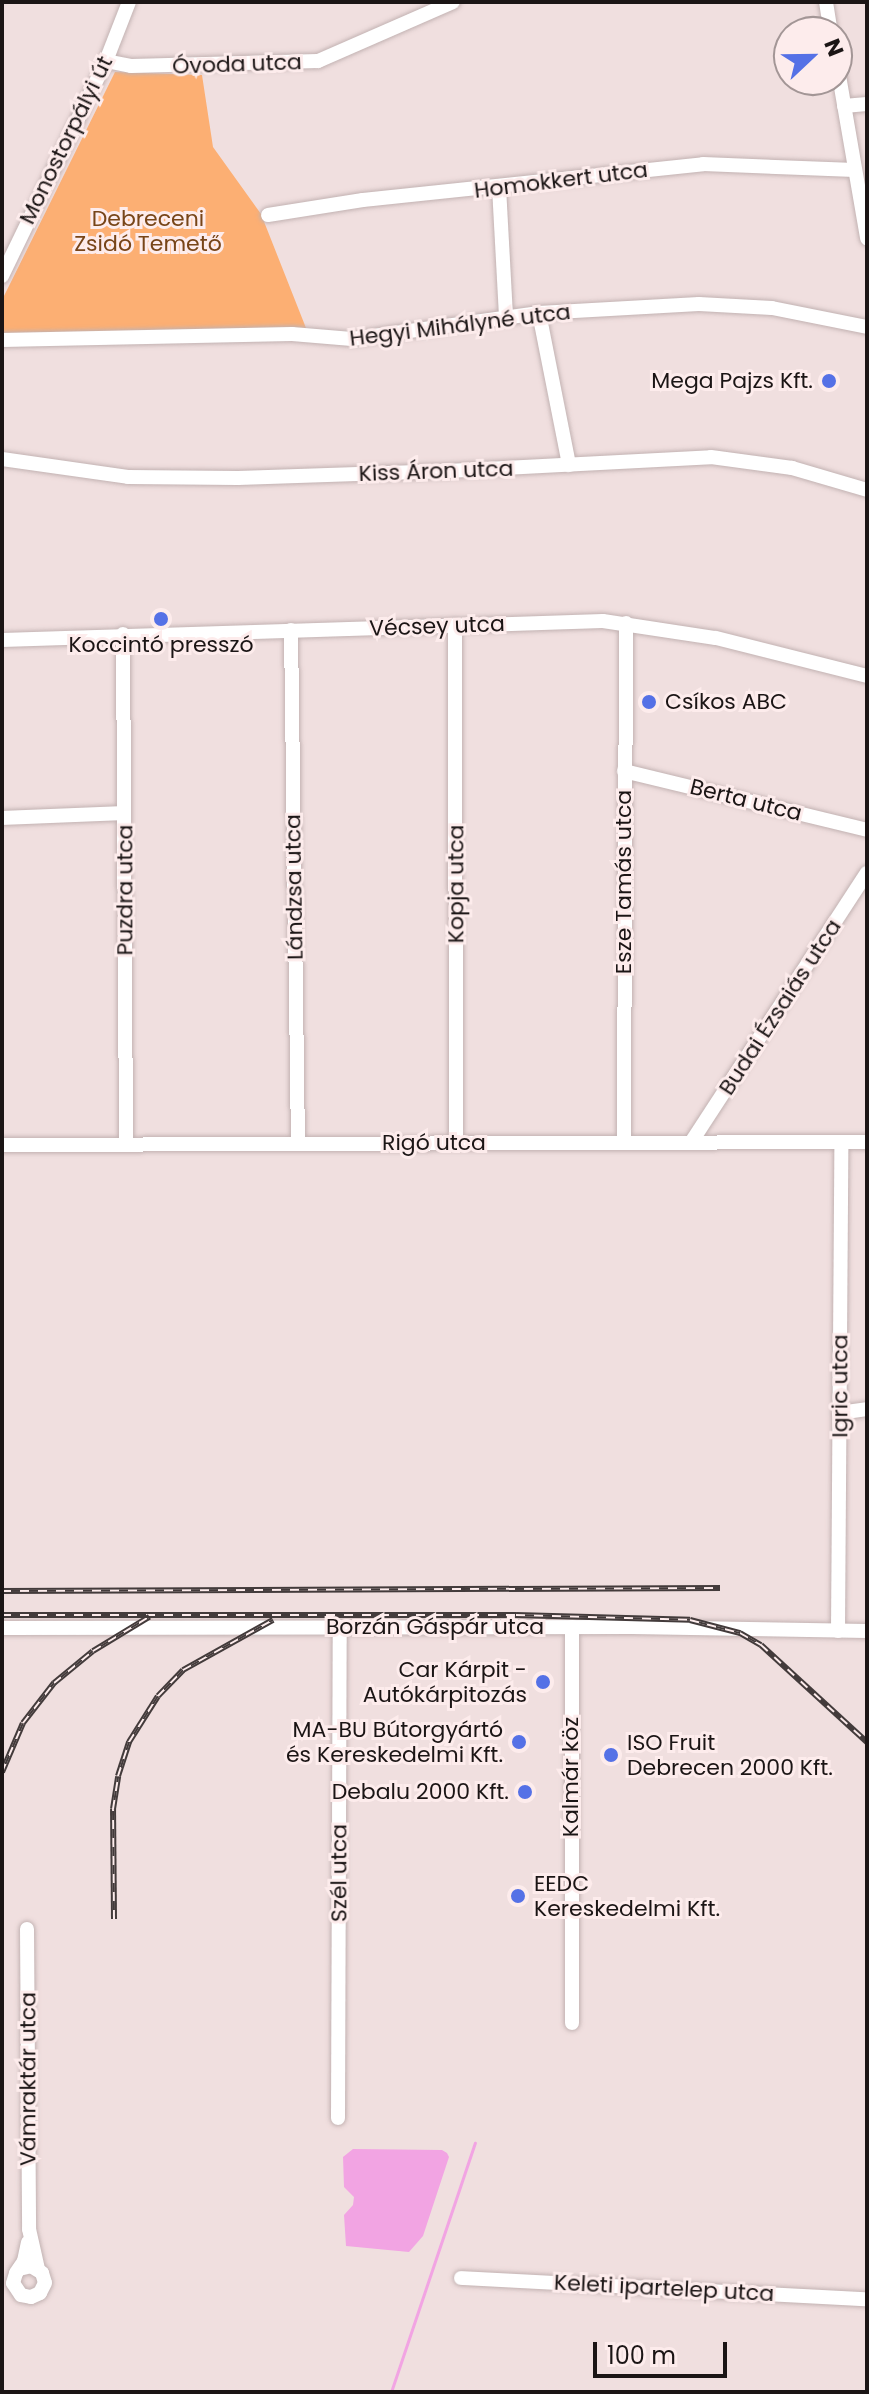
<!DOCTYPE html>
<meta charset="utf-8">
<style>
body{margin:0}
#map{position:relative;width:869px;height:2394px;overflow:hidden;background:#f0dfdf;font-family:Poppins,sans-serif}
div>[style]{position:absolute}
.green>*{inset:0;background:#fcaf73}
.water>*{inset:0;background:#f2a4e3}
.stream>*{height:3px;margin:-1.5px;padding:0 1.5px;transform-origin:1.5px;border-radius:1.5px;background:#f2a4e3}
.roads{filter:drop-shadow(0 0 2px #c2b2b2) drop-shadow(0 0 2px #c2b2b2)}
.minor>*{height:14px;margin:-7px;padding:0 7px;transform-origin:7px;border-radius:7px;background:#fff}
.rail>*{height:6px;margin-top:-3px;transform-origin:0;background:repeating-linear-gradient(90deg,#fdecec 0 9px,#433b3b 0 18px);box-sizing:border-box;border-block:2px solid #433b3b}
.dots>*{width:22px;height:22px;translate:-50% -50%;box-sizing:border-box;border:4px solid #fdecec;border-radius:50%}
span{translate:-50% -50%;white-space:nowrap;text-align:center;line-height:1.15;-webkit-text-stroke:6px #fdecec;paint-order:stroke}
.street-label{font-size:22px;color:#1b1515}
.park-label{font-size:22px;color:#784518}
.poi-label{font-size:22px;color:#1b1515}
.right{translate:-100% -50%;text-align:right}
.left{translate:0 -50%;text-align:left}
.frame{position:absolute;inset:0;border:4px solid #1b1515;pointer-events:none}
.north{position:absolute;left:773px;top:16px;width:80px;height:80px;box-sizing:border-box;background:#fdecec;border:2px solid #a39696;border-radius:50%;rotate:68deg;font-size:22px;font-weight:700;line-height:32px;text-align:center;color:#1b1515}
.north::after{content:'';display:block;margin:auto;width:28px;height:36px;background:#5571e6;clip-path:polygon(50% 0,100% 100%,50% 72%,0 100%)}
.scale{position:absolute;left:593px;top:2342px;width:134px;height:36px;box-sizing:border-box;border:4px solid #1b1515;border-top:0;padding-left:10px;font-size:24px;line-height:28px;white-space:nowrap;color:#1b1515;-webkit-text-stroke:6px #fdecec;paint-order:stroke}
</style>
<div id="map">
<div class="green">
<div style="clip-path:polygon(115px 72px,202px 75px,213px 147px,261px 214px,306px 328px,2px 334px,2px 300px)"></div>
</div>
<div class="water">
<div style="clip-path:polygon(353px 2149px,442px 2150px,447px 2153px,449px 2157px,423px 2236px,409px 2252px,346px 2246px,344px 2215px,353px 2205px,354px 2197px,344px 2187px,343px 2157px)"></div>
</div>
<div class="stream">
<div style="left:391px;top:2392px;width:263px;rotate:-71.4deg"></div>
</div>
<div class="roads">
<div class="minor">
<div style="left:826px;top:2px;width:30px;rotate:81deg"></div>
<div style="left:106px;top:61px;width:25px;rotate:11deg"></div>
<div style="left:131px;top:66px;width:187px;rotate:-1.5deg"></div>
<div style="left:318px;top:61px;width:147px;rotate:-23.6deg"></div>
<div style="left:837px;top:64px;width:177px;rotate:80.2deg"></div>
<div style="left:844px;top:106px;width:23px;rotate:-5deg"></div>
<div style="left:499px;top:187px;width:130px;rotate:86.9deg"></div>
<div style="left:268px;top:215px;width:96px;rotate:-9deg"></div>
<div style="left:363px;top:200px;width:342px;rotate:-6deg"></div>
<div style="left:703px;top:164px;width:152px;rotate:2.3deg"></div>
<div style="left:2px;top:276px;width:239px;rotate:-64.2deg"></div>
<div style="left:106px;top:61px;width:63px;rotate:-68.7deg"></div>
<div style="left:539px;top:313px;width:155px;rotate:78.8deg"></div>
<div style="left:2px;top:340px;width:290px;rotate:-1.2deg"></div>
<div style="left:292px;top:334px;width:60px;rotate:4.8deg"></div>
<div style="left:352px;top:339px;width:189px;rotate:-7.9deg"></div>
<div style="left:539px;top:313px;width:160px;rotate:-3.2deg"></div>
<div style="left:699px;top:304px;width:73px;rotate:3.1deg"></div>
<div style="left:772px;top:308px;width:97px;rotate:11.3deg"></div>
<div style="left:2px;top:459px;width:127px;rotate:8.1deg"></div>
<div style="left:128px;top:477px;width:110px;rotate:0.5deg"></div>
<div style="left:238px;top:478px;width:209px;rotate:-1.9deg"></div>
<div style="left:447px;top:471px;width:264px;rotate:-3deg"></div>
<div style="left:711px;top:457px;width:82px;rotate:7.7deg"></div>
<div style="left:792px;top:468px;width:78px;rotate:16.3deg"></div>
<div style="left:455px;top:625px;width:518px;rotate:89.89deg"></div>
<div style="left:291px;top:630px;width:514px;rotate:89.22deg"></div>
<div style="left:123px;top:634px;width:511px;rotate:89.66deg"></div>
<div style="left:2px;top:640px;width:601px;rotate:-1.81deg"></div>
<div style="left:603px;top:621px;width:114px;rotate:8.6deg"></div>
<div style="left:716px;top:638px;width:156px;rotate:14.1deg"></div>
<div style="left:624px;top:771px;width:250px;rotate:13.6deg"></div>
<div style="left:2px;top:818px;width:122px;rotate:-2.3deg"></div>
<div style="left:692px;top:1141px;width:320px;rotate:-56.9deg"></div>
<div style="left:624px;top:1142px;width:519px;rotate:-89.78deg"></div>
<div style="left:2px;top:1145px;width:865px;rotate:-0.2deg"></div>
<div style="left:839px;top:1413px;width:28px;rotate:-8deg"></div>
<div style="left:2px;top:1628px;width:630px;rotate:-0.09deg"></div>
<div style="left:632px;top:1627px;width:235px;rotate:1deg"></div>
<div style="left:838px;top:1631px;width:489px;rotate:-89.6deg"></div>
<div style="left:27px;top:1929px;width:300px;rotate:89.6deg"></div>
<div style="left:29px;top:2229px;width:41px;rotate:77.3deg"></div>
<div style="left:572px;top:2023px;width:396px;rotate:-90deg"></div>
<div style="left:338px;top:2118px;width:491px;rotate:-89.8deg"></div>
<div style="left:19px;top:2269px;width:12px;rotate:-14deg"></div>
<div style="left:31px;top:2266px;width:13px;rotate:32deg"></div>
<div style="left:42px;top:2273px;width:10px;rotate:73deg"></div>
<div style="left:45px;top:2283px;width:11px;rotate:117deg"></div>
<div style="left:40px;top:2293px;width:10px;rotate:156deg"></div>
<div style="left:31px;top:2297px;width:10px;rotate:-169deg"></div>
<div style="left:21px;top:2295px;width:14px;rotate:-124deg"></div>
<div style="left:13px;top:2283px;width:10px;rotate:-73deg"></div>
<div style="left:16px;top:2273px;width:14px;rotate:-56deg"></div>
<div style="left:24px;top:2261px;width:19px;rotate:-78deg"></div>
<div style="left:461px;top:2278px;width:407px;rotate:3deg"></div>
</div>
</div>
<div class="rail">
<div style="left:2px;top:1591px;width:718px;rotate:-0.24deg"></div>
<div style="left:2px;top:1615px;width:514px"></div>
<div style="left:516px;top:1615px;width:174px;rotate:1.6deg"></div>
<div style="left:690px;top:1620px;width:52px;rotate:14.6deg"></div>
<div style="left:740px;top:1633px;width:24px;rotate:30deg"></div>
<div style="left:761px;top:1645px;width:144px;rotate:42.5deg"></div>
<div style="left:2px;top:1772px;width:53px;rotate:-66.8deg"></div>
<div style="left:23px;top:1723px;width:51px;rotate:-52.2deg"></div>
<div style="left:54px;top:1683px;width:50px;rotate:-39.4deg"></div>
<div style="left:93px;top:1651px;width:66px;rotate:-31.3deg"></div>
<div style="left:114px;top:1919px;width:110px;rotate:-90.5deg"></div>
<div style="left:113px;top:1809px;width:33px;rotate:-81deg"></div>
<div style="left:118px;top:1776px;width:36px;rotate:-72deg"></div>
<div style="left:129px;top:1742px;width:54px;rotate:-57.8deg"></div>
<div style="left:158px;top:1696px;width:36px;rotate:-46deg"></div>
<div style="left:183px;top:1670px;width:103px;rotate:-29.1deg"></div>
</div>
<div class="dots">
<div style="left:829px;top:381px;background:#5571e6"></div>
<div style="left:161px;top:619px;background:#5571e6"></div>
<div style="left:649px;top:702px;background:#5571e6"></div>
<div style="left:543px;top:1682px;background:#5571e6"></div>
<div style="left:519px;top:1742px;background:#5571e6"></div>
<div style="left:611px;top:1755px;background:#5571e6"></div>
<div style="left:525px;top:1792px;background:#5571e6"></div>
<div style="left:518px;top:1896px;background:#5571e6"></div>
</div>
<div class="street-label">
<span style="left:237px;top:64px;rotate:-2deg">Óvoda utca</span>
<span style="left:66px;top:140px;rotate:-64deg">Monostorpályi út</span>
<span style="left:561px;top:180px;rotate:-7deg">Homokkert utca</span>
<span style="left:460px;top:325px;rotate:-7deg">Hegyi Mihályné utca</span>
<span style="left:436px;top:471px;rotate:-2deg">Kiss Áron utca</span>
<span style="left:437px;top:626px;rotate:-2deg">Vécsey utca</span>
<span style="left:746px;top:800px;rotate:14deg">Berta utca</span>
<span style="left:624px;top:882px;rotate:-90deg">Esze Tamás utca</span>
<span style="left:456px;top:884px;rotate:-90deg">Kopja utca</span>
<span style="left:294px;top:887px;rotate:-91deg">Lándzsa utca</span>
<span style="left:125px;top:890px;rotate:-90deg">Puzdra utca</span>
<span style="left:780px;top:1007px;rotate:-57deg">Budai Ézsaiás utca</span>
<span style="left:434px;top:1143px">Rigó utca</span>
<span style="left:840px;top:1386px;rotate:-90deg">Igric utca</span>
<span style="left:435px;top:1627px">Borzán Gáspár utca</span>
<span style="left:571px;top:1777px;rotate:-90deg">Kalmár köz</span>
<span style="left:339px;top:1873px;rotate:-90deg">Szél utca</span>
<span style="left:28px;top:2079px;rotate:-90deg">Vámraktár utca</span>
<span style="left:664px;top:2288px;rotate:3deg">Keleti ipartelep utca</span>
</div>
<div class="park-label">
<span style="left:148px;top:231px">Debreceni<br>Zsidó Temető</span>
</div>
<div class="poi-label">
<span class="right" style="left:813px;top:381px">Mega Pajzs Kft.</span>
<span style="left:161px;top:645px">Koccintó presszó</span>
<span class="left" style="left:665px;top:702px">Csíkos ABC</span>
<span class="right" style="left:527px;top:1682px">Car Kárpit -<br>Autókárpitozás</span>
<span class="right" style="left:503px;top:1742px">MA-BU Bútorgyártó<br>és Kereskedelmi Kft.</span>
<span class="left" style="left:627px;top:1755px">ISO Fruit<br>Debrecen 2000 Kft.</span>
<span class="right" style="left:509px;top:1792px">Debalu 2000 Kft.</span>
<span class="left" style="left:534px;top:1896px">EEDC<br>Kereskedelmi Kft.</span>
</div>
<div class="frame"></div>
<div class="north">N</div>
<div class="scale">100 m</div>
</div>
